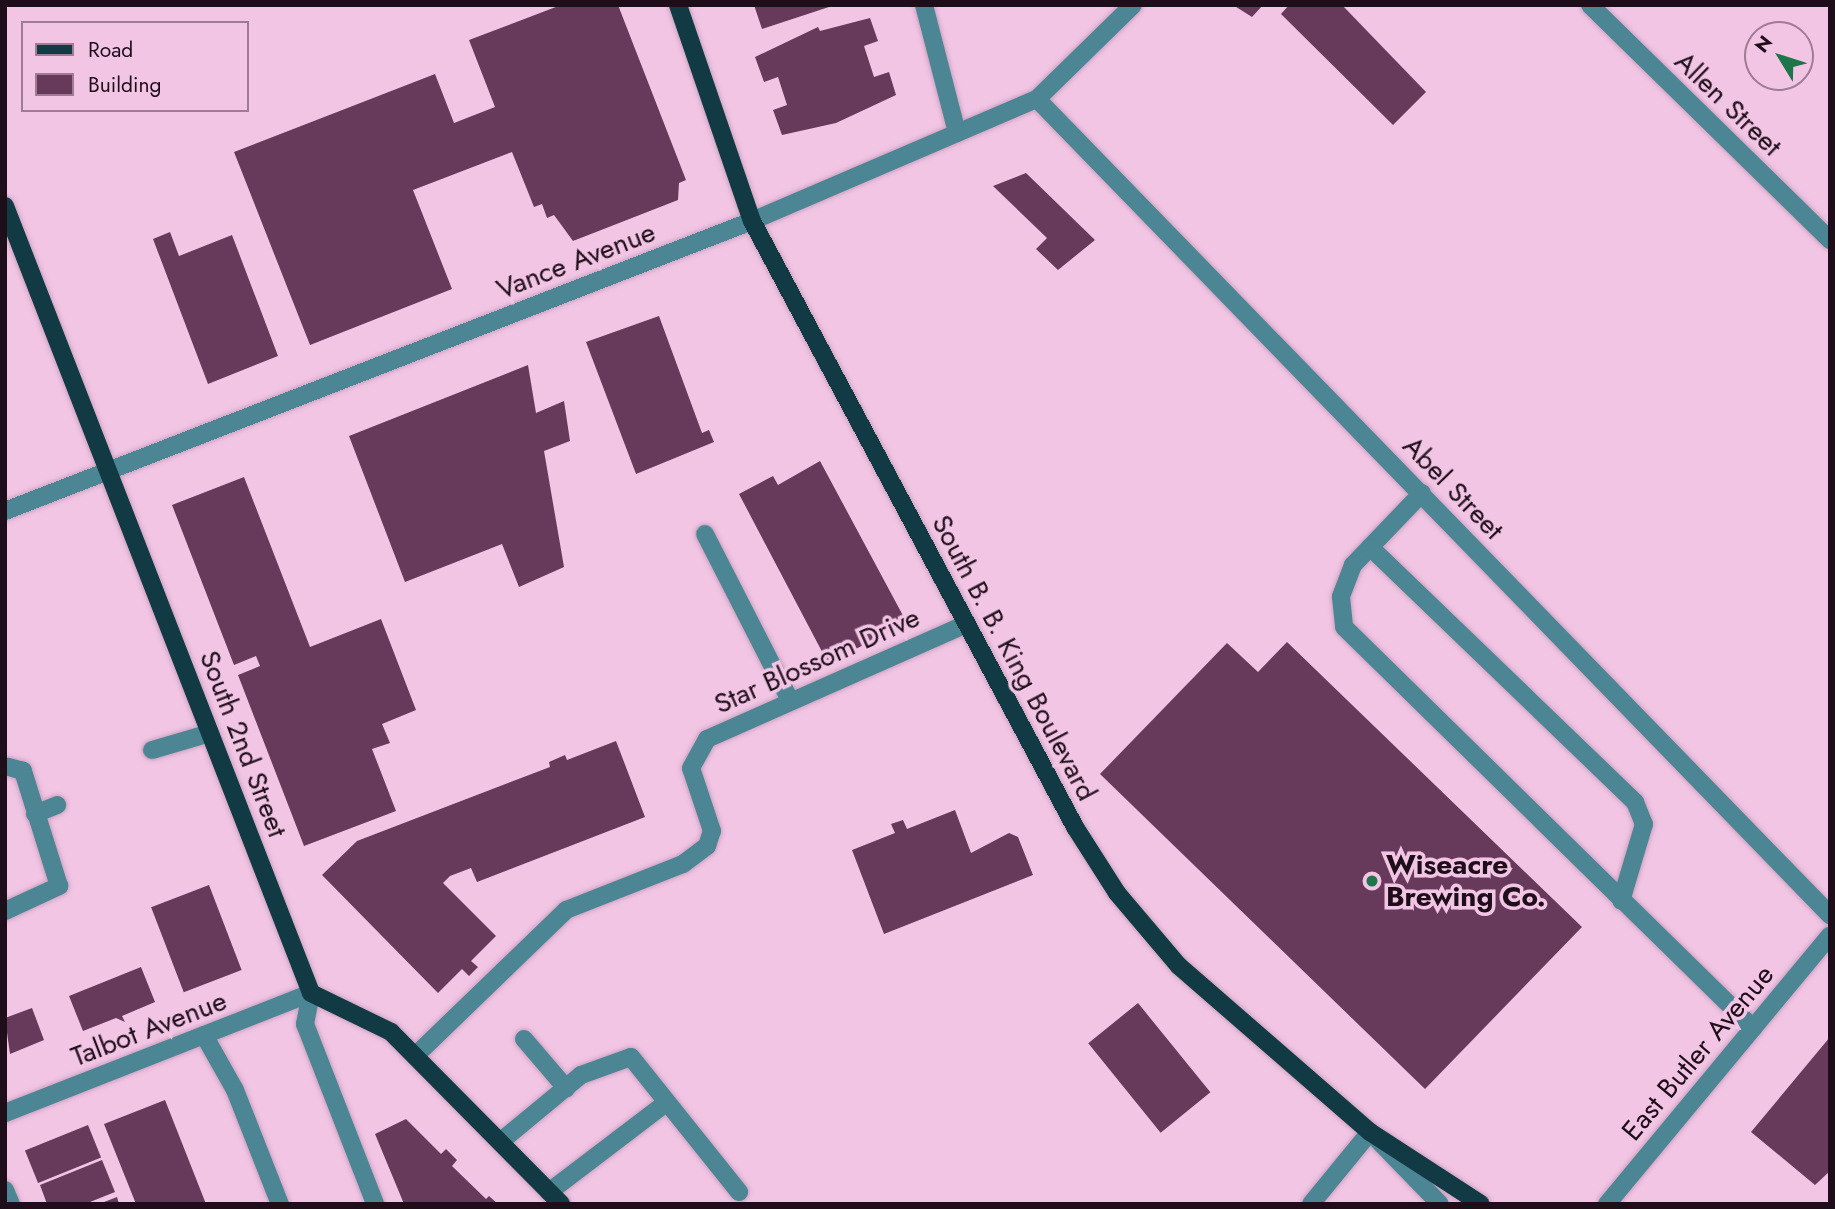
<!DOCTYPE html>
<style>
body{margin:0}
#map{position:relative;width:1835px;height:1209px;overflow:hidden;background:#f2c5e5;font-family:Jost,sans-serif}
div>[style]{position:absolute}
.building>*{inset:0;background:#673a5c;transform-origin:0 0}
.roads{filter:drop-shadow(0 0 2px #cca4c0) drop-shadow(0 0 2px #cca4c0)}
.minor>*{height:18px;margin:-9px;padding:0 9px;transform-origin:9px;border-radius:9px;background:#4c8594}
.major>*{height:18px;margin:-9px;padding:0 9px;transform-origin:9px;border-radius:9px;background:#113a44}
.dots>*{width:19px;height:19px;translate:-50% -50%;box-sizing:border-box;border:4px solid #f2c5e5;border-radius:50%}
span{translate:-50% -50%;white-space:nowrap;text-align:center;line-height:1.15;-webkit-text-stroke:7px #f2c5e5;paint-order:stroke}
.street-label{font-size:28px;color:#1e0e1a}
.poi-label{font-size:28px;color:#1e0e1a;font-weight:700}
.left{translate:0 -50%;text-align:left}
.frame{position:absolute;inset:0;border:7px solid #1e0e1a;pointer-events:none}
.legend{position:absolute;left:21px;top:21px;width:228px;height:91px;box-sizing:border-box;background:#f2c5e5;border:2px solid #9d7c94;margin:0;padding:9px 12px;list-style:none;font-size:21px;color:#1e0e1a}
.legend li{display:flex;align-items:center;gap:14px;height:35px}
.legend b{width:35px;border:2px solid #9d7c94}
.north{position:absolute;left:1744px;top:21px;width:70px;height:70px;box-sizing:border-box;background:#f2c5e5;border:2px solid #9d7c94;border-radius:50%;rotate:308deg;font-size:19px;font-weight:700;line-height:28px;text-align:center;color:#1e0e1a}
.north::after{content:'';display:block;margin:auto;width:24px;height:32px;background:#1d7549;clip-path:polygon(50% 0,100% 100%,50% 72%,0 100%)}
</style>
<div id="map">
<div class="building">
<div style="clip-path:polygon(561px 5px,618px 5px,686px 180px,679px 183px,678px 200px,573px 241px,554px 215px,547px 218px,542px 204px,534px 207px,512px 152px,413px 190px,452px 289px,310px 345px,234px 152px,435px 74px,454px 123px,495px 107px,469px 40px)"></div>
<div style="clip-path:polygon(754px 5px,832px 5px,832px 6px,762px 29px)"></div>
<div style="clip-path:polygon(1233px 5px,1263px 5px,1252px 17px)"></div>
<div style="clip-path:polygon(1289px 5px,1342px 5px,1426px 92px,1393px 125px,1281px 14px)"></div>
<div style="clip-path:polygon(870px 18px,878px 41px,864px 46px,874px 77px,889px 72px,896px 95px,836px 123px,782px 135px,773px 110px,787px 105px,778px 77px,764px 82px,755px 57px,818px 27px,820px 31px)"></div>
<div style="clip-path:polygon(1026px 173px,1095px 240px,1058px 270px,1036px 249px,1047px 238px,993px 186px)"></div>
<div style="clip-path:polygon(170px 232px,179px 256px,232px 235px,278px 356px,208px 384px,153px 239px)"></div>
<div style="clip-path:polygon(659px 316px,702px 433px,709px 430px,714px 442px,636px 474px,586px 342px)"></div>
<div style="clip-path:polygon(528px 365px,536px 413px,564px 401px,570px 441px,544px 451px,564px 567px,519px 587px,502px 544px,405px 582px,349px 436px)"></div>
<div style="clip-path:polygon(820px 461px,907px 623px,828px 663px,739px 494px,773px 476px,778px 485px)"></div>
<div style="clip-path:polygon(244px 477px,310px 647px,381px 619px,416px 710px,382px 724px,390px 743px,372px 749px,396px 811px,304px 846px,238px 675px,260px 666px,256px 656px,234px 665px,172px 505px)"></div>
<div style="clip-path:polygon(1287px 642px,1582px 927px,1425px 1089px,1100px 774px,1227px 643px,1258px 672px)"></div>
<div style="clip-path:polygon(616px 741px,645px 817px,477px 882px,471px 868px,450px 876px,443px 883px,496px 936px,471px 961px,478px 967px,469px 976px,462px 969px,438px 993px,322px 875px,357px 841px,550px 767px,549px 762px,565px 755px,567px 760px)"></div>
<div style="clip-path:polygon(955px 810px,971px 853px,1009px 833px,1018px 837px,1033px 875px,884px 934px,852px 850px,895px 833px,891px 824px,903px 820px,907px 829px)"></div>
<div style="left:209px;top:885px;width:91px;height:62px;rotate:69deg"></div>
<div style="clip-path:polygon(141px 967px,155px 1002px,122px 1016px,125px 1022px,116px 1018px,83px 1031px,69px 996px)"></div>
<div style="left:1138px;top:1003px;width:115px;height:64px;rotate:51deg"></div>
<div style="clip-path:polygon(32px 1008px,44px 1040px,10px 1054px,5px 1018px)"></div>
<div style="clip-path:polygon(1830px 1037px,1830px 1171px,1815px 1185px,1751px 1132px)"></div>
<div style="clip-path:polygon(165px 1100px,206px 1204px,136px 1204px,104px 1124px)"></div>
<div style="clip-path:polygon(406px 1119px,441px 1154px,446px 1149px,457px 1160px,452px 1166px,486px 1199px,489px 1196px,498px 1204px,404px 1204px,375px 1134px)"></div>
<div style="left:88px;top:1125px;width:35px;height:68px;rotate:68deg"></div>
<div style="clip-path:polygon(102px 1160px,115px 1192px,85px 1204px,47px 1204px,40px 1185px)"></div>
<div style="clip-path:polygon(117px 1197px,119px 1204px,99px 1204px)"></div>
</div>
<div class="roads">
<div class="minor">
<div style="left:924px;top:5px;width:132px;rotate:75.5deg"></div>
<div style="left:1590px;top:5px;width:336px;rotate:44.4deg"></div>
<div style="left:1037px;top:99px;width:1138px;rotate:45.82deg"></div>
<div style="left:1422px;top:493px;width:100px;rotate:133.8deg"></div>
<div style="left:1353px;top:565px;width:34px;rotate:111deg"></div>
<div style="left:1341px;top:597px;width:30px;rotate:84deg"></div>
<div style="left:1344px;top:627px;width:573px;rotate:44.43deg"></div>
<div style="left:5px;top:511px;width:801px;rotate:-21.22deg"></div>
<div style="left:752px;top:221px;width:310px;rotate:-23.2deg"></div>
<div style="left:1037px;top:99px;width:134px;rotate:-44.4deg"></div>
<div style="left:705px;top:534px;width:186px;rotate:62.9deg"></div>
<div style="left:1370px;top:547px;width:368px;rotate:43.9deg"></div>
<div style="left:1635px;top:802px;width:24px;rotate:68deg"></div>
<div style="left:1644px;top:824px;width:80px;rotate:106.6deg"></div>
<div style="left:152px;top:750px;width:60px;rotate:-16.3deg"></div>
<div style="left:35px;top:814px;width:24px;rotate:-22deg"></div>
<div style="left:5px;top:911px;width:60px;rotate:-24.8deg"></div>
<div style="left:59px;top:886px;width:121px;rotate:-107.4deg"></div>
<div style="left:23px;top:771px;width:15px;rotate:-164deg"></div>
<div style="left:311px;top:993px;width:32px;rotate:101deg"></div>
<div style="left:305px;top:1024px;width:193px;rotate:68.7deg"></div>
<div style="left:204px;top:1035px;width:63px;rotate:60.6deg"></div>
<div style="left:235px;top:1090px;width:123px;rotate:68.5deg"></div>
<div style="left:524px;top:1039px;width:65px;rotate:49.4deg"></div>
<div style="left:415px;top:1056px;width:210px;rotate:-44deg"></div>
<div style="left:566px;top:910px;width:126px;rotate:-21.5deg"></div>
<div style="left:683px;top:864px;width:30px;rotate:-37deg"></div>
<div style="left:707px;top:846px;width:16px;rotate:-72deg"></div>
<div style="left:712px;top:831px;width:66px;rotate:-108.4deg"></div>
<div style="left:691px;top:768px;width:33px;rotate:-61deg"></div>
<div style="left:707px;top:739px;width:284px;rotate:-23.9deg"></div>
<div style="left:5px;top:1113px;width:329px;rotate:-21.4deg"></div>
<div style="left:500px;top:1142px;width:105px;rotate:-39.6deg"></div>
<div style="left:581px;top:1075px;width:53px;rotate:-19.8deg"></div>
<div style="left:631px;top:1057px;width:173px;rotate:51.3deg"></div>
<div style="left:5px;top:1190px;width:15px;rotate:67deg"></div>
<div style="left:549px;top:1192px;width:148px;rotate:-37.3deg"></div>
<div style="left:1311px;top:1204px;width:93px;rotate:-50.7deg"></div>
<div style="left:1370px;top:1132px;width:100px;rotate:45.8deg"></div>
<div style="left:1607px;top:1204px;width:349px;rotate:-50.3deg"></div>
</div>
<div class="major">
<div style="left:678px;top:5px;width:228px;rotate:71.1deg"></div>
<div style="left:752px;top:221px;width:687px;rotate:61.94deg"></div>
<div style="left:1075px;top:827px;width:78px;rotate:57.5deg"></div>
<div style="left:1117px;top:893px;width:96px;rotate:49.7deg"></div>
<div style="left:1179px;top:966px;width:253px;rotate:41deg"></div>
<div style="left:1370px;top:1132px;width:132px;rotate:33deg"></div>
<div style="left:5px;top:206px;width:844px;rotate:68.75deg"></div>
<div style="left:311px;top:993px;width:89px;rotate:26deg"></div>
<div style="left:391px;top:1032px;width:242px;rotate:45.3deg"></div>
</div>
</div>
<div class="dots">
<div style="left:1372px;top:881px;background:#1d7549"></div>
</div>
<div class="street-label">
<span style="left:1728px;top:104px;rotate:44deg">Allen Street</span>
<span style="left:576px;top:261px;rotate:-21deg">Vance Avenue</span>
<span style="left:1453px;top:488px;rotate:46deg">Abel Street</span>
<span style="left:1014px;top:658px;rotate:62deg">South B. B. King Boulevard</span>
<span style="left:817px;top:661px;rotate:-24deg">Star Blossom Drive</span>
<span style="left:243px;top:744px;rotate:69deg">South 2nd Street</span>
<span style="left:149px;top:1029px;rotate:-21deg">Talbot Avenue</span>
<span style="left:1698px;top:1053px;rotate:-50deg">East Butler Avenue</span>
</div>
<div class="poi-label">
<span class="left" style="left:1386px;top:881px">Wiseacre<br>Brewing Co.</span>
</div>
<div class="frame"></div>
<ul class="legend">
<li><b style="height:9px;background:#113a44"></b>Road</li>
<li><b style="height:19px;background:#673a5c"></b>Building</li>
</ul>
<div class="north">N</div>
</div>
